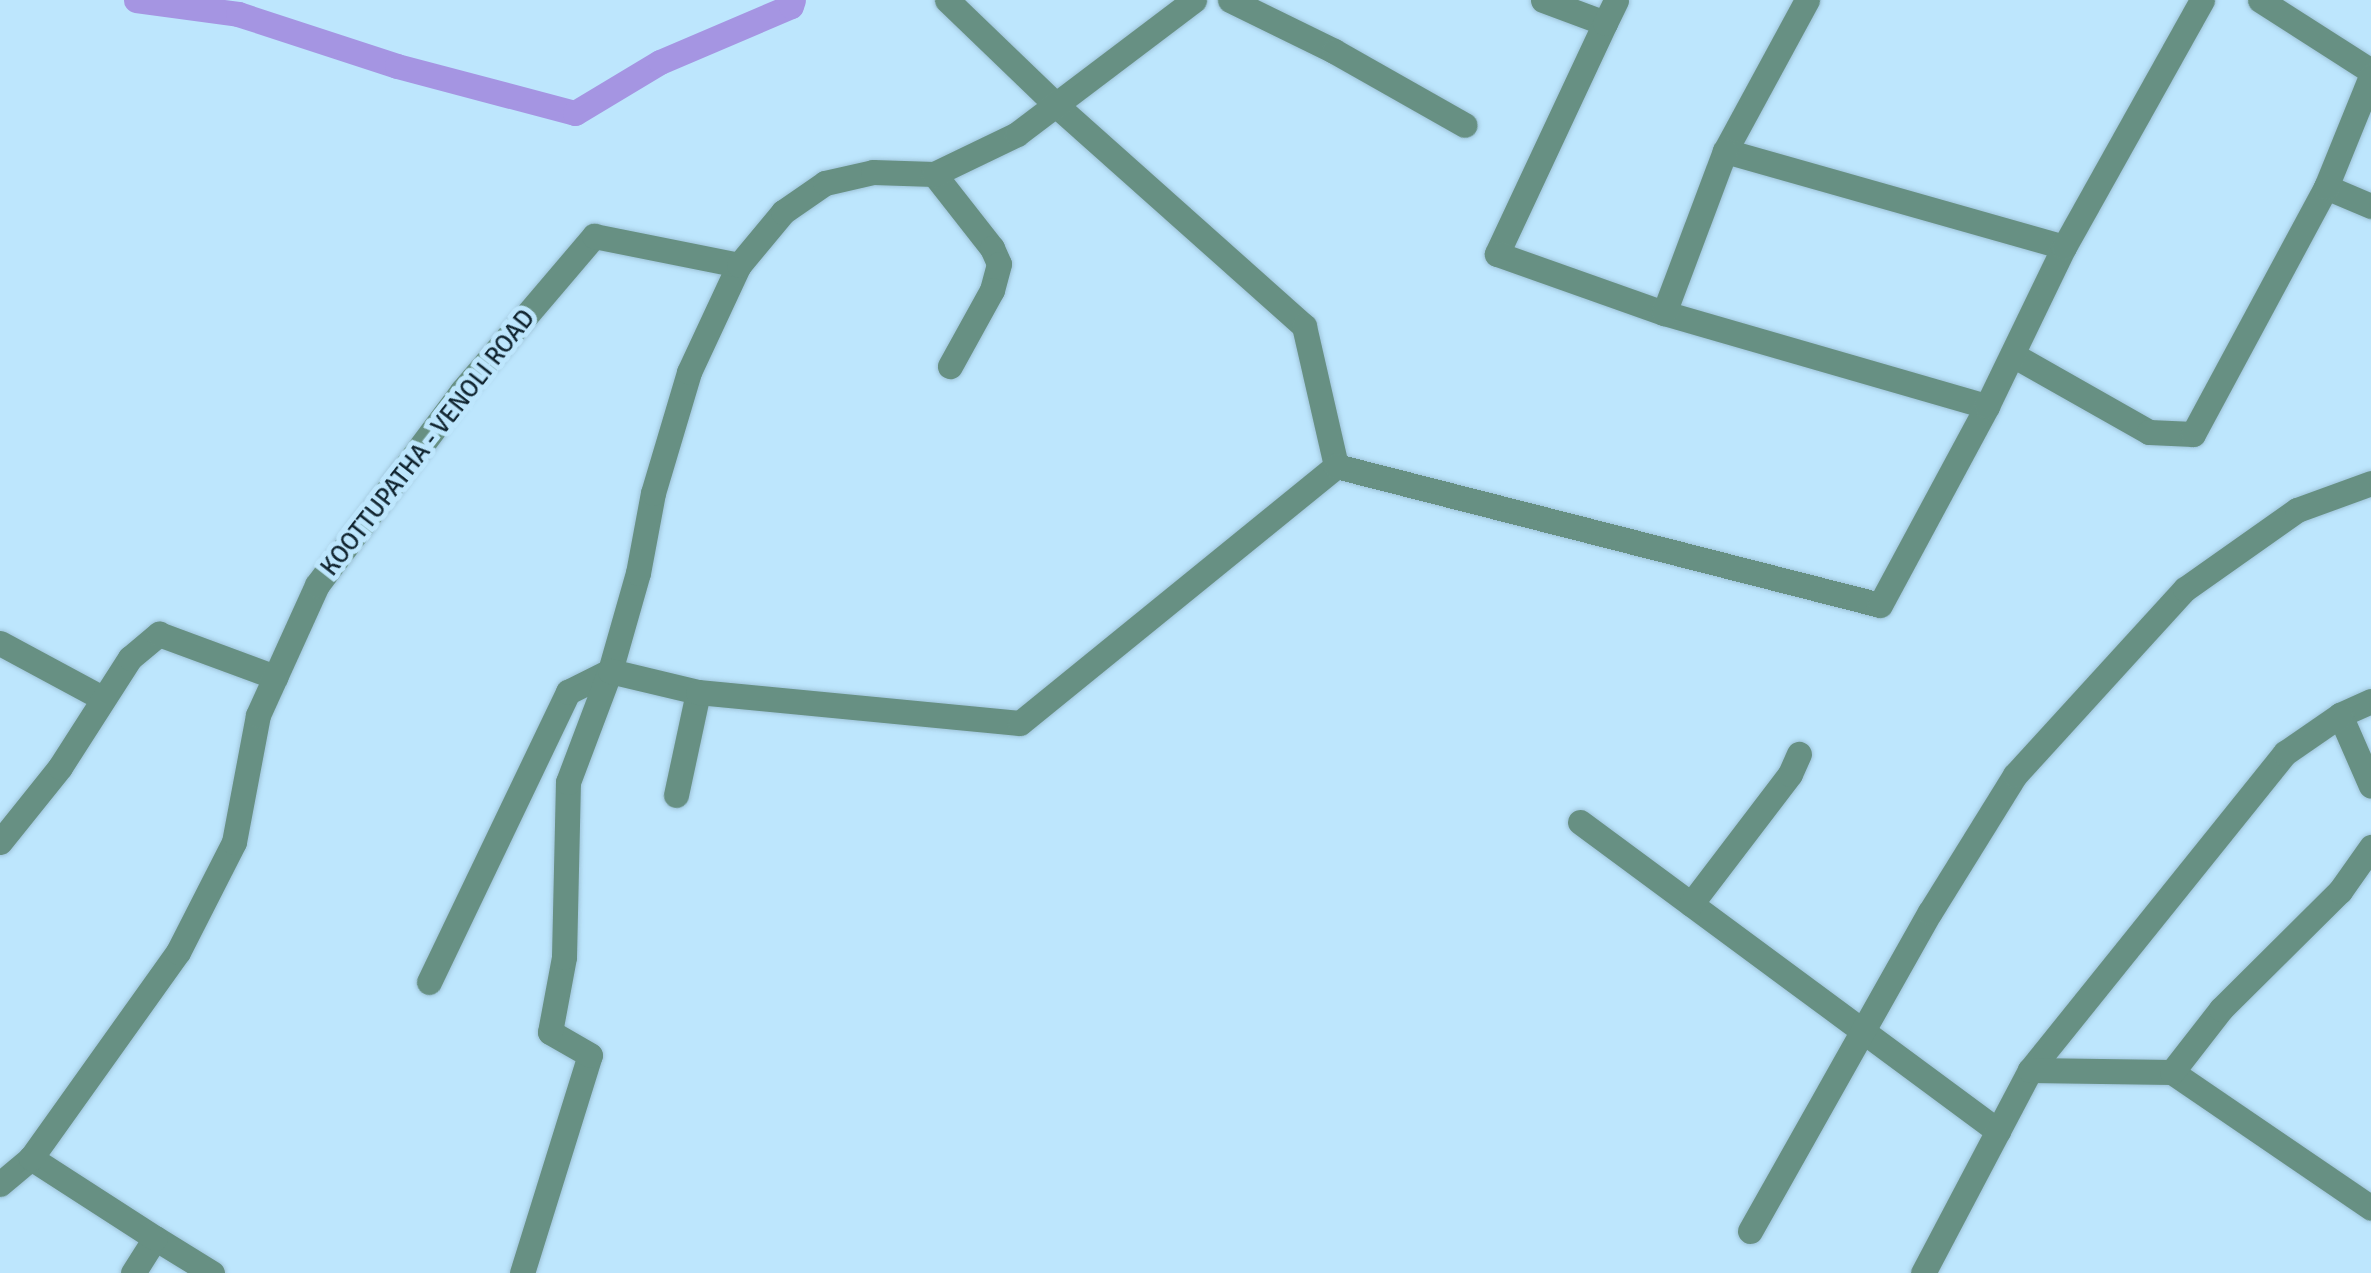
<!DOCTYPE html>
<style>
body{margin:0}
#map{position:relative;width:2371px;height:1273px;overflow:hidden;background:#bde6fd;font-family:Signika,sans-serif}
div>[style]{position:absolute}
.canal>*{height:25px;margin:-12.5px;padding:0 12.5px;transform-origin:12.5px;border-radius:12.5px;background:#a595e2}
.roads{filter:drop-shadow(0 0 2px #9ec3d8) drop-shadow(0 0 2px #9ec3d8)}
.minor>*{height:25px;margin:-12.5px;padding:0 12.5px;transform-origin:12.5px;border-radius:12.5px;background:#679083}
span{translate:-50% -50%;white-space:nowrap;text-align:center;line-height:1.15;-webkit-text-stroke:10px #bde6fd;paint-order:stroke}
.street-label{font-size:25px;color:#112530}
</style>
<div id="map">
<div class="canal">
<div style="left:136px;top:0;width:103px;rotate:7.8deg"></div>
<div style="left:238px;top:14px;width:167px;rotate:18.1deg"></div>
<div style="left:397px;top:66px;width:184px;rotate:14.8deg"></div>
<div style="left:575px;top:113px;width:99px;rotate:-31deg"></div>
<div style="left:660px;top:62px;width:142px;rotate:-23.1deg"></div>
<div style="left:791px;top:6px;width:6px;rotate:-72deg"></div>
</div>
<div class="roads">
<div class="minor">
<div style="left:947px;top:0;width:153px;rotate:43.9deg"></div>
<div style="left:1057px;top:106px;width:331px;rotate:41.7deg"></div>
<div style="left:1304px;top:326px;width:144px;rotate:77.1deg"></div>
<div style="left:1230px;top:0;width:116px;rotate:26.1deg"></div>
<div style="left:1334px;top:51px;width:150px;rotate:29.5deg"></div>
<div style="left:1543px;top:0;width:66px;rotate:20.4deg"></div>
<div style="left:1605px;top:23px;width:255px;rotate:115.1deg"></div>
<div style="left:1497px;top:254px;width:177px;rotate:19.5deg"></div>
<div style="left:1664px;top:313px;width:336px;rotate:16.1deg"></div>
<div style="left:1807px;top:0;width:172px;rotate:118.5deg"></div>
<div style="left:1725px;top:151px;width:352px;rotate:15.8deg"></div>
<div style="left:2260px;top:0;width:132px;rotate:32.6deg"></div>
<div style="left:1605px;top:23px;width:25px;rotate:-64deg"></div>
<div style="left:934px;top:174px;width:94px;rotate:51.9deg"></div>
<div style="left:992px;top:248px;width:17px;rotate:66deg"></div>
<div style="left:999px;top:264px;width:27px;rotate:105deg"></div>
<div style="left:992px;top:290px;width:87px;rotate:118.9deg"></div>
<div style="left:2326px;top:187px;width:49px;rotate:22.9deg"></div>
<div style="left:1664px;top:313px;width:173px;rotate:-69.4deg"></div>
<div style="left:2013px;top:355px;width:156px;rotate:29.5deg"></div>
<div style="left:2149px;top:432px;width:44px;rotate:2.6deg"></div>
<div style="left:2193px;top:434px;width:281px;rotate:-61.7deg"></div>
<div style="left:2326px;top:187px;width:120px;rotate:-67.9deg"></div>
<div style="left:0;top:643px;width:116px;rotate:28.3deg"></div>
<div style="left:2371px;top:701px;width:34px;rotate:156deg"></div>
<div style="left:2340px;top:715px;width:77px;rotate:66.4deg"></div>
<div style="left:676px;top:795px;width:105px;rotate:-77.9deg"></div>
<div style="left:1580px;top:822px;width:520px;rotate:36.47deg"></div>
<div style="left:0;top:842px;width:96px;rotate:-51.3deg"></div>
<div style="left:60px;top:767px;width:130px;rotate:-57.3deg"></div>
<div style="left:130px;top:658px;width:38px;rotate:-40deg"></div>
<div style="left:159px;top:634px;width:124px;rotate:20.3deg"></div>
<div style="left:1691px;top:904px;width:163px;rotate:-52.7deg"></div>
<div style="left:1790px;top:774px;width:22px;rotate:-66deg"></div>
<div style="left:429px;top:982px;width:322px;rotate:-64.4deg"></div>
<div style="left:568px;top:692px;width:47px;rotate:-26.6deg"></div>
<div style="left:610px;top:671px;width:102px;rotate:-74.1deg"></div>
<div style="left:638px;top:573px;width:81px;rotate:-79.4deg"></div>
<div style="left:653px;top:493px;width:126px;rotate:-73.4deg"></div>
<div style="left:689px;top:372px;width:118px;rotate:-65deg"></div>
<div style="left:2030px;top:1070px;width:407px;rotate:-51.2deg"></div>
<div style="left:2285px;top:753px;width:67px;rotate:-34.6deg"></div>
<div style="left:2172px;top:1072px;width:241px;rotate:34.3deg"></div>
<div style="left:0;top:1184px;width:40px;rotate:-40deg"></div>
<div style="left:1750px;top:1231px;width:366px;rotate:-60.6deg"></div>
<div style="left:1930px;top:912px;width:161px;rotate:-58.2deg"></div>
<div style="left:2015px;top:775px;width:252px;rotate:-47.6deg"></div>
<div style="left:2185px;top:589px;width:137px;rotate:-35.2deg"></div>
<div style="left:2297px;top:510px;width:79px;rotate:-20deg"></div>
<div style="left:155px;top:1238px;width:67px;rotate:31.6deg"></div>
<div style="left:133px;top:1273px;width:41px;rotate:-57.8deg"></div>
<div style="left:155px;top:1238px;width:148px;rotate:-147.2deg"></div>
<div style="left:31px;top:1158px;width:253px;rotate:-54.5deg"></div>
<div style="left:178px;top:952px;width:123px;rotate:-63deg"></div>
<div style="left:234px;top:842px;width:129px;rotate:-79.3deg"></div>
<div style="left:258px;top:715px;width:143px;rotate:-65.6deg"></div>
<div style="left:317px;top:585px;width:242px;rotate:-53.2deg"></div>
<div style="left:462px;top:391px;width:204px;rotate:-49.6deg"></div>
<div style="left:594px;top:236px;width:148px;rotate:11.3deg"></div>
<div style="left:739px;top:265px;width:69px;rotate:-50.3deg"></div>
<div style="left:783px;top:212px;width:51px;rotate:-34.6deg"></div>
<div style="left:825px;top:183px;width:49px;rotate:-12.9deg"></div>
<div style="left:873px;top:172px;width:61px;rotate:1.9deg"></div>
<div style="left:934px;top:174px;width:92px;rotate:-25.7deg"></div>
<div style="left:1017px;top:134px;width:222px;rotate:-37.1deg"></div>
<div style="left:522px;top:1273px;width:228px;rotate:-72.7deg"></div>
<div style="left:590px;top:1055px;width:46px;rotate:-150.1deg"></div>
<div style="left:550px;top:1032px;width:76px;rotate:-79.4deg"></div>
<div style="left:564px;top:957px;width:175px;rotate:-88.7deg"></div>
<div style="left:568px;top:782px;width:119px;rotate:-69.3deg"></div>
<div style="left:610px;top:671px;width:90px;rotate:13.4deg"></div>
<div style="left:698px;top:692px;width:323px;rotate:5.5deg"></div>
<div style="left:1020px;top:723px;width:407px;rotate:-39.1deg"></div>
<div style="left:1336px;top:466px;width:561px;rotate:14.33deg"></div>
<div style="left:1880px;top:605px;width:226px;rotate:-61.7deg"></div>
<div style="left:1987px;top:406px;width:177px;rotate:-64.2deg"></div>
<div style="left:2064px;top:247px;width:283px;rotate:-60.8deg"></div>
<div style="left:1923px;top:1273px;width:229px;rotate:-62.2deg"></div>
<div style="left:2030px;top:1070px;width:142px;rotate:0.8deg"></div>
<div style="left:2172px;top:1072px;width:80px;rotate:-52.1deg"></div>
<div style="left:2221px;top:1009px;width:168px;rotate:-44.8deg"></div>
<div style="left:2340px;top:891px;width:54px;rotate:-54.8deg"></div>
</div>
</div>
<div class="street-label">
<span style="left:428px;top:443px;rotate:-52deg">KOOTTUPATHA - VENOLI ROAD</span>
</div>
</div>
